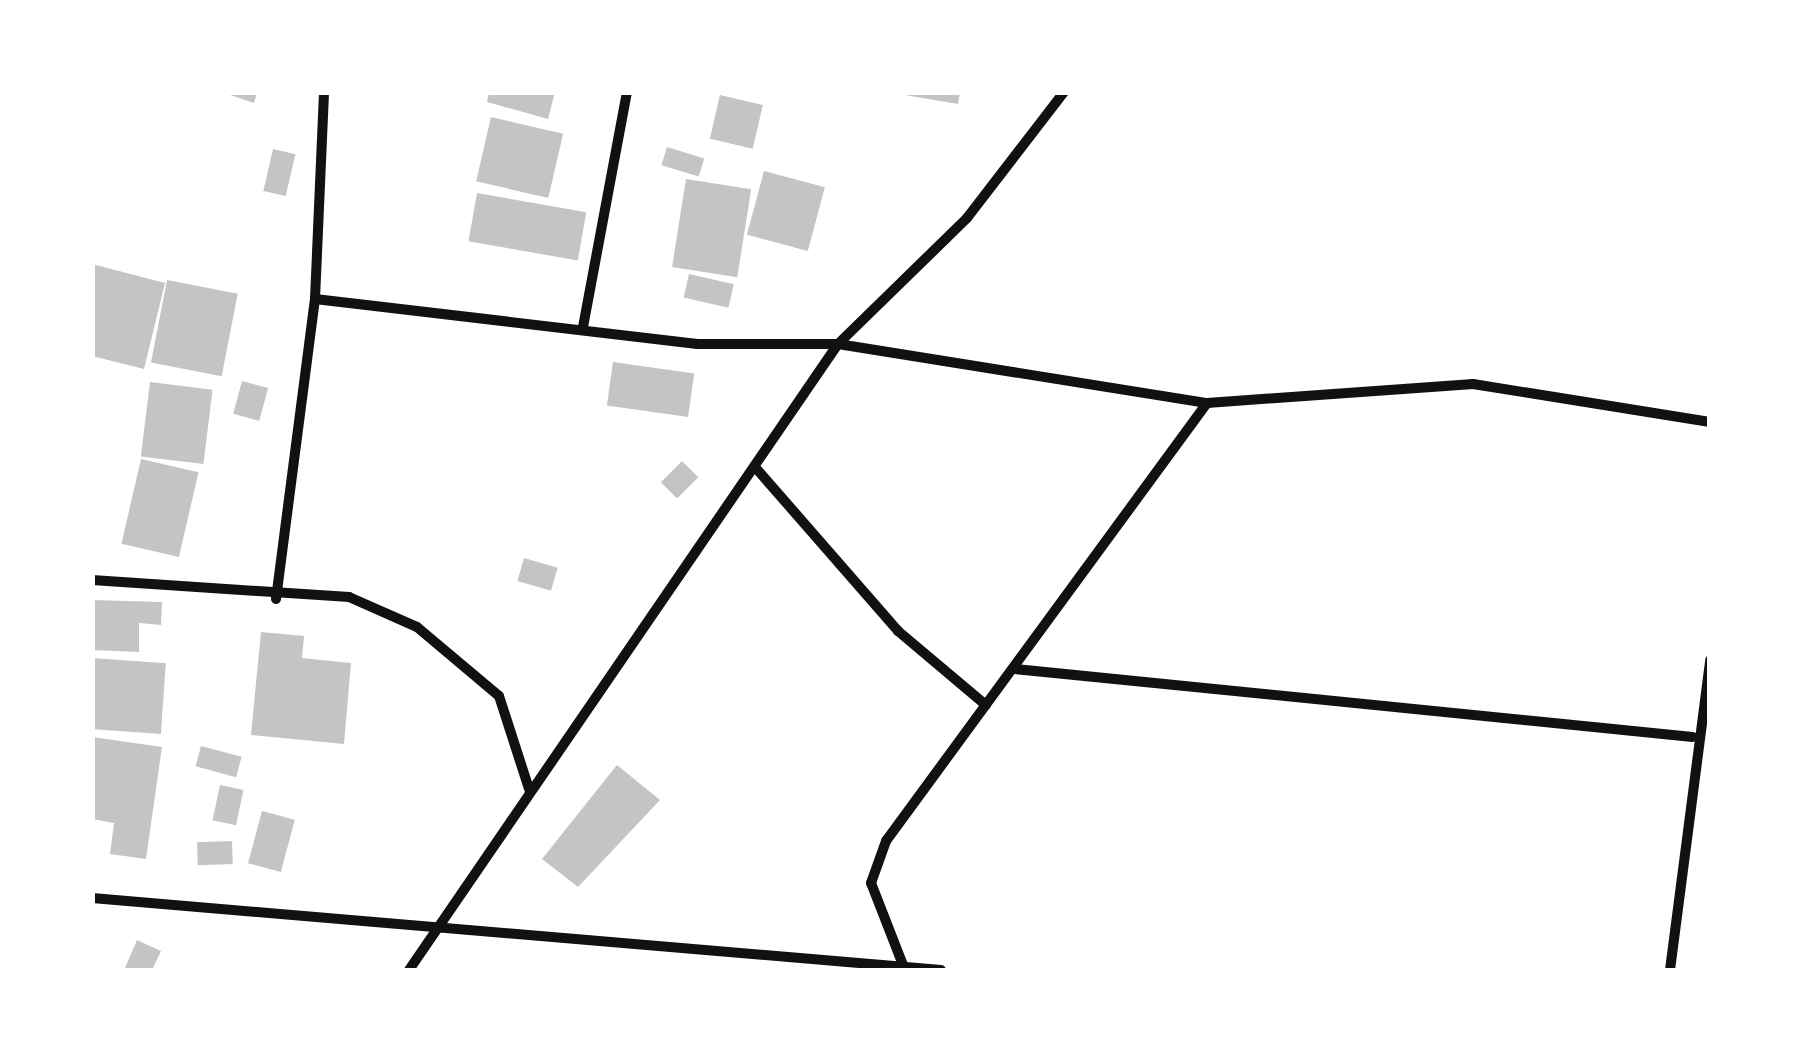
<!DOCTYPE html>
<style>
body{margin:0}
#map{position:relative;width:1802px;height:1063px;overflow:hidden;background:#fff;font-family:"Asap Condensed",sans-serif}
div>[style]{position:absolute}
.building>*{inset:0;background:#c4c4c4;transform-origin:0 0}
.minor>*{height:10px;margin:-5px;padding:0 5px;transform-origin:5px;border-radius:5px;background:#111}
span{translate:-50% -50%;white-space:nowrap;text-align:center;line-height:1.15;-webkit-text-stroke:8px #fff;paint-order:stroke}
.frame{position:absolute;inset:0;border:95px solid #fff;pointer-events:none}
</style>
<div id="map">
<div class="building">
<div style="clip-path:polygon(221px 92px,257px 92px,254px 103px)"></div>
<div style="clip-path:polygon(489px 92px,555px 92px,548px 119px,487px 102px)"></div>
<div style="clip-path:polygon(887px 92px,960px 92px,958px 104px)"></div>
<div style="left:720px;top:95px;width:44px;height:45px;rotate:13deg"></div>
<div style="left:491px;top:117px;width:74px;height:66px;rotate:13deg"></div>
<div style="left:667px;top:147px;width:39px;height:19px;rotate:17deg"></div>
<div style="left:273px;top:149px;width:23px;height:43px;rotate:13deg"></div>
<div style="left:764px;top:171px;width:63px;height:66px;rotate:15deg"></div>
<div style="left:686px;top:179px;width:66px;height:89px;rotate:9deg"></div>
<div style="left:477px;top:193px;width:111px;height:49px;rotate:10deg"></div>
<div style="clip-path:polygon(92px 264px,165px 283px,144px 369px,92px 356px)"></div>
<div style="left:689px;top:274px;width:46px;height:24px;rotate:13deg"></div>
<div style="left:167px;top:280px;width:72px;height:84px;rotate:11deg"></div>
<div style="left:613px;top:362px;width:82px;height:44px;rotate:8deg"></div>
<div style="left:242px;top:381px;width:27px;height:34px;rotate:15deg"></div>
<div style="left:150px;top:382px;width:63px;height:75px;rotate:7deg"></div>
<div style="left:141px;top:459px;width:59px;height:87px;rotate:13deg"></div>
<div style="left:682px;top:461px;width:23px;height:30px;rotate:45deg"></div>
<div style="left:524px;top:558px;width:35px;height:24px;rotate:16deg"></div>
<div style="clip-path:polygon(92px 600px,162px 602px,161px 625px,139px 623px,139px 652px,92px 650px)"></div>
<div style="clip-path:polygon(261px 632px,304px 636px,302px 658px,351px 663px,344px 744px,251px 735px)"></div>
<div style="left:92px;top:658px;width:74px;height:71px;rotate:4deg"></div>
<div style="clip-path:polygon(92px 737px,162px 747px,146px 859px,110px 854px,114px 823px,92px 819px)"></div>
<div style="left:201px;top:746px;width:42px;height:21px;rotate:15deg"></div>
<div style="clip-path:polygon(617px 765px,660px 800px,578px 887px,542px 859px)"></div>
<div style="left:220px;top:785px;width:24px;height:36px;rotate:12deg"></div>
<div style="left:262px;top:811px;width:34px;height:54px;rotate:15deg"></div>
<div style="left:232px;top:841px;width:23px;height:35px;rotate:88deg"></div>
<div style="clip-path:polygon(137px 940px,161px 951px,152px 970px,125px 968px)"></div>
</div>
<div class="minor">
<div style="left:315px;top:299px;width:385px;rotate:6.7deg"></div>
<div style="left:697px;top:344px;width:141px"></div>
<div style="left:838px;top:344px;width:374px;rotate:9.1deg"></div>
<div style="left:1207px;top:403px;width:267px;rotate:-4.1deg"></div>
<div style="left:1473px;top:384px;width:240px;rotate:9.1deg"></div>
<div style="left:583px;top:327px;width:239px;rotate:-79.4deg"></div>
<div style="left:755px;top:467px;width:218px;rotate:48.9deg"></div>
<div style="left:898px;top:631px;width:115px;rotate:40.1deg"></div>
<div style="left:92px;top:580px;width:258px;rotate:3.8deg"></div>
<div style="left:349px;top:597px;width:74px;rotate:23.8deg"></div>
<div style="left:417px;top:627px;width:107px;rotate:40.1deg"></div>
<div style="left:499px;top:696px;width:98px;rotate:72.1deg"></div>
<div style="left:276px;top:599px;width:303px;rotate:-82.6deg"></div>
<div style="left:315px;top:299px;width:207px;rotate:-87.5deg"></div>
<div style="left:1015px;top:669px;width:681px;rotate:5.73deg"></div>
<div style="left:92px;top:898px;width:852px;rotate:4.85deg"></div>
<div style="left:903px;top:965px;width:88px;rotate:-111.3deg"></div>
<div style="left:871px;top:883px;width:45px;rotate:-70.3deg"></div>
<div style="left:886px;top:841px;width:543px;rotate:-53.76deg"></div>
<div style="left:409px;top:970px;width:759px;rotate:-55.58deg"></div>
<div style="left:838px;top:344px;width:180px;rotate:-44.3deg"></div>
<div style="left:967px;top:218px;width:159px;rotate:-52.4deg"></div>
<div style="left:1670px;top:970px;width:313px;rotate:-82.6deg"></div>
</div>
<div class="frame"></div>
</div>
